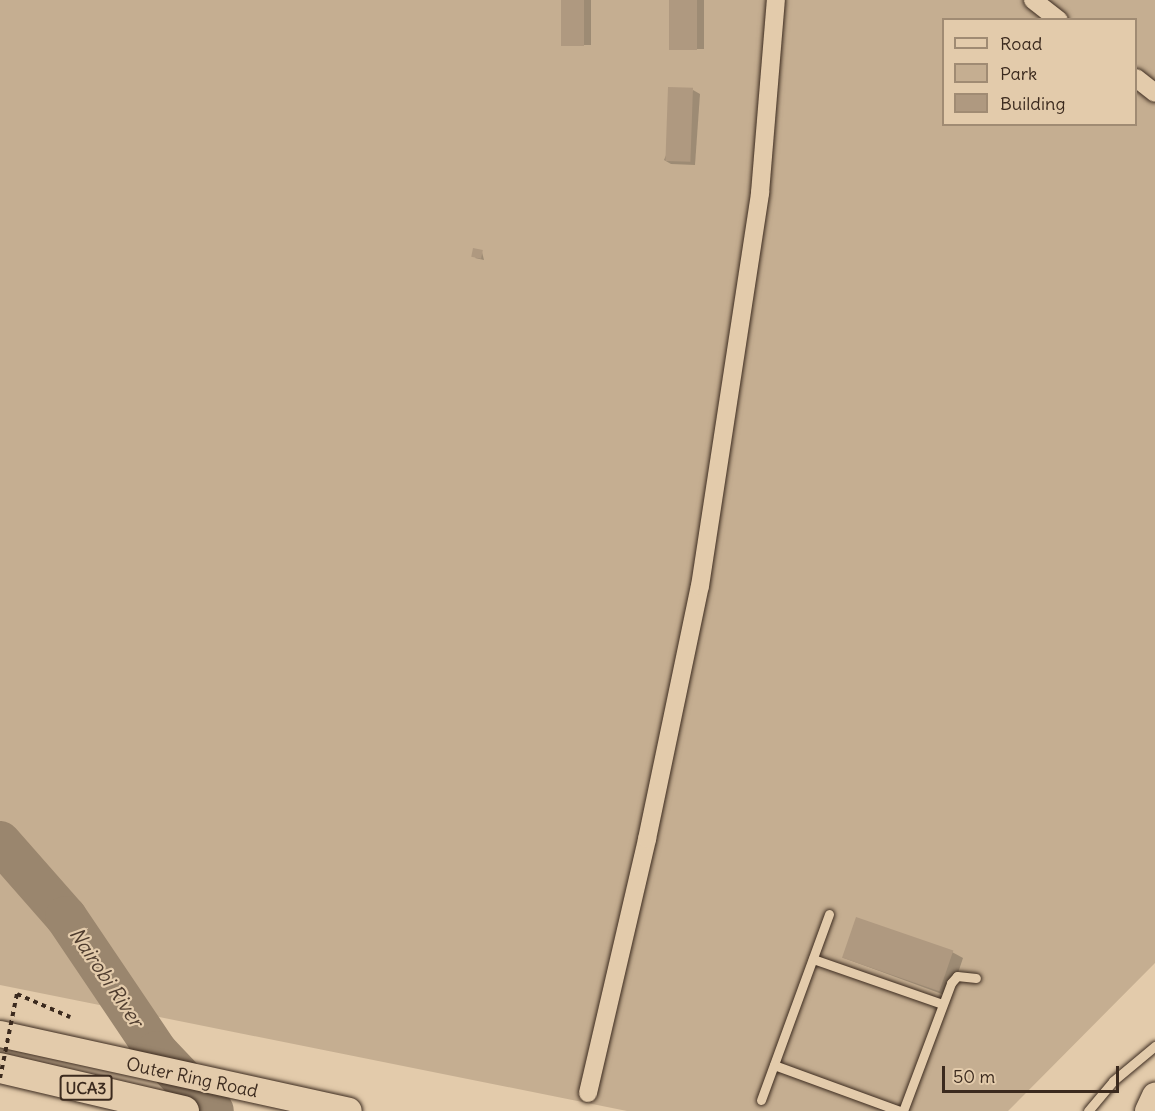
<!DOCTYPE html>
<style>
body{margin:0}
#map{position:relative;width:1155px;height:1111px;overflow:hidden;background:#e3cbab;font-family:Delius,sans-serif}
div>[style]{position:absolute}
.green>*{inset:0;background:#c5ae91}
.shadow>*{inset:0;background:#0003;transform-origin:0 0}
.river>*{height:42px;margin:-21px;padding:0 21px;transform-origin:21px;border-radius:21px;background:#9a866e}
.building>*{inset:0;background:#af9980;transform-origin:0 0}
.path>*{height:4px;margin-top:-2px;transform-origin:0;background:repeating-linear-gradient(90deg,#3b2a1e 0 4.5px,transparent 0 9px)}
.roads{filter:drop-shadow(0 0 2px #3b2a1e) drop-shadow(0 0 2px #3b2a1e)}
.service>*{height:9px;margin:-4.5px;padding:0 4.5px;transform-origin:4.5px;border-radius:4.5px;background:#e3cbab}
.minor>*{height:18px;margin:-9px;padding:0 9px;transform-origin:9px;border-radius:9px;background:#e3cbab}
.secondary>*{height:26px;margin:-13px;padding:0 13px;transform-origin:13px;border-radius:13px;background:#e3cbab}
.primary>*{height:30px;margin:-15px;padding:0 15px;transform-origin:15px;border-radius:15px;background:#e3cbab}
.path-bridge>*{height:4px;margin-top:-2px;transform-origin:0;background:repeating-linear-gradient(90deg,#3b2a1e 0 4.5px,transparent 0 9px)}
span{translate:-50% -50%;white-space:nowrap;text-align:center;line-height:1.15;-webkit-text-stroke:4.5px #e3cbab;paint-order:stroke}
.shield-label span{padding:2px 4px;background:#e3cbab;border:2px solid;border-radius:4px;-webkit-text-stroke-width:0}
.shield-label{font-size:16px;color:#3b2a1e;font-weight:700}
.street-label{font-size:18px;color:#3b2a1e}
.water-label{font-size:20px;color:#4e3c2e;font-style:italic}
.legend{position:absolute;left:942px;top:18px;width:195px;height:108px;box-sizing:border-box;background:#e3cbab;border:2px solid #a08b73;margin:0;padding:8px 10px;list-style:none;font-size:18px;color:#3b2a1e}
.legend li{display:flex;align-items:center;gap:12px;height:30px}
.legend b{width:30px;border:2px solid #a08b73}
.scale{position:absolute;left:942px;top:1066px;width:177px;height:27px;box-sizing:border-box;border:3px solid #3b2a1e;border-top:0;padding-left:8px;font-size:18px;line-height:21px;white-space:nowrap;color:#3b2a1e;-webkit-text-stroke:4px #e3cbab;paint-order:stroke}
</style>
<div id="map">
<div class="green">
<div style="clip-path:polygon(evenodd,0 0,1155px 0,1155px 963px,1008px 1111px,627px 1111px,0 985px,0 0,944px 20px,1136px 20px,1136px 124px,944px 124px,944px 20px)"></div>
</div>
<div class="shadow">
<div style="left:563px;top:0;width:28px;height:45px"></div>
<div style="left:671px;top:0;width:33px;height:49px"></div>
<div style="clip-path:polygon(693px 90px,700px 94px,695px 165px,671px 164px,664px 160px)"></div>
<div style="clip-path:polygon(482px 252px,484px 260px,475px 258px)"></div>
<div style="clip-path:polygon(952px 952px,963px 958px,950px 997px,844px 958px)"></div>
</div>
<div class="river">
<div style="left:0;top:842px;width:100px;rotate:48.7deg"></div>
<div style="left:66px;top:917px;width:163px;rotate:56deg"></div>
<div style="left:157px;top:1052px;width:81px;rotate:46.5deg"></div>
</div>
<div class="building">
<div style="left:561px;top:0;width:23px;height:46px"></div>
<div style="left:669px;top:0;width:28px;height:50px"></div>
<div style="left:668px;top:87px;width:25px;height:74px;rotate:2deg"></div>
<div style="left:473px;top:248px;width:10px;height:9px;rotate:11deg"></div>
<div style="left:856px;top:917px;width:103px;height:43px;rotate:19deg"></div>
</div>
<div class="path">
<div style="left:17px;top:994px;width:58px;rotate:23.5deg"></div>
</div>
<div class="roads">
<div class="service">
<div style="left:813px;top:959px;width:137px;rotate:19.2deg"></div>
<div style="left:774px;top:1065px;width:134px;rotate:20.1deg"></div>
<div style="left:761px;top:1100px;width:198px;rotate:-69.9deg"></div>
<div style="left:903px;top:1111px;width:137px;rotate:-69.4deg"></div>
<div style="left:951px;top:983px;width:9px;rotate:-49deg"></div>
<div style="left:957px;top:976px;width:19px;rotate:6deg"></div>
<div style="left:1088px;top:1111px;width:39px;rotate:-50deg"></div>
<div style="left:1113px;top:1081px;width:55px;rotate:-39.8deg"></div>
</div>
<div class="minor">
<div style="left:1033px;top:0;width:33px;rotate:38deg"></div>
<div style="left:1136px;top:78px;width:24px;rotate:38deg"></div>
<div style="left:588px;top:1093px;width:261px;rotate:-76.9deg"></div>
<div style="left:647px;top:839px;width:258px;rotate:-78.2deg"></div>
<div style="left:700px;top:586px;width:398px;rotate:-81.3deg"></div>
<div style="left:760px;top:193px;width:194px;rotate:-85.3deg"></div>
</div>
<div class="secondary">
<div style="left:0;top:1034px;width:357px;rotate:12.4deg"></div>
<div style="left:1148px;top:1111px;width:17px;rotate:-65deg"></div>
</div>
<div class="primary">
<div style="left:0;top:1068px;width:189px;rotate:13.2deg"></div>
</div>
</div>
<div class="path-bridge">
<div style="left:0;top:1078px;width:86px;rotate:-78.6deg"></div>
</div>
<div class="shield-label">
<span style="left:86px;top:1088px">UCA3</span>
</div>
<div class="street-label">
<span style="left:192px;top:1078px;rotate:12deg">Outer Ring Road</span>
</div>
<div class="water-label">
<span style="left:107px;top:977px;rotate:56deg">Nairobi River</span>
</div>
<ul class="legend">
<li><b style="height:8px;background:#e3cbab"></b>Road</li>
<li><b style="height:16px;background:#c5ae91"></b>Park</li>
<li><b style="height:16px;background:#af9980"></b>Building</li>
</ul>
<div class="scale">50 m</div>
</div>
